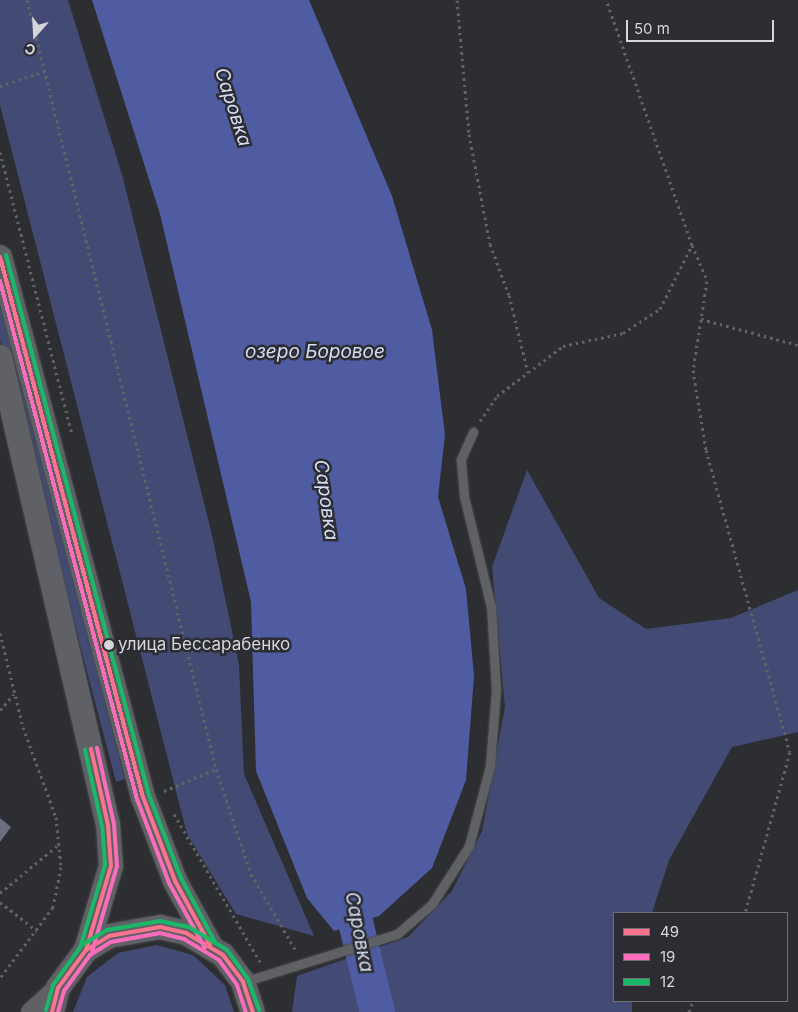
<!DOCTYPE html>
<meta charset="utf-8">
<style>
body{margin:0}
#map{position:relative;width:798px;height:1012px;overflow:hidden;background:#2d2e31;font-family:Inter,sans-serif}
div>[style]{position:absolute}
.green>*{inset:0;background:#434b75}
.water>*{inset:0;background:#505ca2}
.river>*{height:35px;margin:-17.5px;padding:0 17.5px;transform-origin:17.5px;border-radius:17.5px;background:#505ca2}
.building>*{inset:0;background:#6b6f80}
.path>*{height:3px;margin-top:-1.5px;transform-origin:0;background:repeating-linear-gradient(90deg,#626365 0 2.5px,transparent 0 6.5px)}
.roads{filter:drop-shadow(0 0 1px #48494c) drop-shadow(0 0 1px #48494c)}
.service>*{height:9px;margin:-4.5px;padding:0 4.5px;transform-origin:4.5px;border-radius:4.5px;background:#606164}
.tertiary>*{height:21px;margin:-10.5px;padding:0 10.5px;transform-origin:10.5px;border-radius:10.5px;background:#606164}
.secondary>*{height:24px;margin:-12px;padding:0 12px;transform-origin:12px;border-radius:12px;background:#606167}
.bus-1>*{height:4px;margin:-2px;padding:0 2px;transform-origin:2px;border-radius:2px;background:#fc738d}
.bus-2>*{height:4px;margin:-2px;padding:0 2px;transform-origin:2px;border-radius:2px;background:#fb6dba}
.bus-3>*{height:4px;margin:-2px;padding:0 2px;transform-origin:2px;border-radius:2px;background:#1ab867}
.dots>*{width:14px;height:14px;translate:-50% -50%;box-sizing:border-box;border:2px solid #2b2d33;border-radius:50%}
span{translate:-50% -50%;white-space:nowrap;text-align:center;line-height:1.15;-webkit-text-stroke:5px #2b2d33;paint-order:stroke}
.bus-label{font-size:17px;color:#d6d7db}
.left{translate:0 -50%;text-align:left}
.water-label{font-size:19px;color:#d7ddf2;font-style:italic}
.legend{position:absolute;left:613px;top:912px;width:175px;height:90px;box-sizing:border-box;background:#2b2d33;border:1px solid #6f7176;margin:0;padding:6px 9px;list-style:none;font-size:15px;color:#d6d7db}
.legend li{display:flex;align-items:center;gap:10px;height:25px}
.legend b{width:25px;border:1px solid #6f7176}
.north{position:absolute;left:10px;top:10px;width:50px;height:50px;-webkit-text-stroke:4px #2b2d33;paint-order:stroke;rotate:199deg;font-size:14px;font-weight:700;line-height:20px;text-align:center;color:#d6d7db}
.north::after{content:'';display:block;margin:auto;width:18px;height:22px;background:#d6d7db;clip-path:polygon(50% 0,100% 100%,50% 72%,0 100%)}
.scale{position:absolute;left:626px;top:20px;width:148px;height:22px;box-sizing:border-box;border:2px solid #d6d7db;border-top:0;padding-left:6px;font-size:15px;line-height:18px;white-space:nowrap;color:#d6d7db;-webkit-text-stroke:4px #2b2d33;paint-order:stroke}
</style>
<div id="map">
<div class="green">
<div style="clip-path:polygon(0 0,68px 0,123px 178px,212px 535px,239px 665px,244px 774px,314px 936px,236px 914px,187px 834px,0 105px)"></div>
<div style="clip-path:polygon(0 290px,125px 779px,116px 782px,0 340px)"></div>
<div style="clip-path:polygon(527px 470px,599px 598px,646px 629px,731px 618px,798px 590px,798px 732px,732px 747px,669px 860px,652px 913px,614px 913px,614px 1001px,632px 1001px,632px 1012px,292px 1012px,297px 976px,408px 937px,452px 891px,482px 831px,505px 707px,492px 567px)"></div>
<div style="clip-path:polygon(157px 945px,193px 955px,225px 985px,234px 1012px,73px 1012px,87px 977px,118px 953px)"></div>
</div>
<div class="water">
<div style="clip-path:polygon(92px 0,309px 0,392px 196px,432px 330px,445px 435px,438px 497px,466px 589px,474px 676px,466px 780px,432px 868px,379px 916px,334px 931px,307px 898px,256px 771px,251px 602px,160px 214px)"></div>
</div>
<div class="river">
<div style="left:349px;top:877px;width:20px;rotate:90deg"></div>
<div style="left:349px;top:897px;width:118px;rotate:76.3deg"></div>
</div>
<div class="building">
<div style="clip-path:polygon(0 818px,11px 827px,0 842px)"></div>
</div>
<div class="path">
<div style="left:27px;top:0;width:792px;rotate:76.19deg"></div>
<div style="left:216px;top:769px;width:111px;rotate:71.6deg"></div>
<div style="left:251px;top:874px;width:89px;rotate:59.7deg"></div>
<div style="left:457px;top:0;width:135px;rotate:84.9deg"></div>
<div style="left:469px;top:134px;width:112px;rotate:79.2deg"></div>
<div style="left:490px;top:244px;width:54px;rotate:69.6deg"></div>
<div style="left:509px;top:295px;width:80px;rotate:76.3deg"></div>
<div style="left:0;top:86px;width:47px;rotate:-18.4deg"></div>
<div style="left:0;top:152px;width:292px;rotate:75.7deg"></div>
<div style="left:692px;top:245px;width:39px;rotate:67deg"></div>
<div style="left:707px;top:281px;width:90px;rotate:98.9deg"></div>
<div style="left:693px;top:370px;width:81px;rotate:80.8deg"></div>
<div style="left:706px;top:450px;width:313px;rotate:74.5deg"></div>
<div style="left:790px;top:752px;width:167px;rotate:105.6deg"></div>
<div style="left:701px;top:319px;width:100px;rotate:15deg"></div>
<div style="left:480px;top:421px;width:30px;rotate:-56deg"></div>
<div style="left:497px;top:396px;width:83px;rotate:-37.1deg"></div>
<div style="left:563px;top:346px;width:61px;rotate:-12.2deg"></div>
<div style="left:623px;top:333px;width:44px;rotate:-33deg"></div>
<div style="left:660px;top:309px;width:72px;rotate:-63.4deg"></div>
<div style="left:692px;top:245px;width:260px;rotate:-109.3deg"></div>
<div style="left:0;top:633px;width:97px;rotate:76.3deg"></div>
<div style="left:23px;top:727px;width:96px;rotate:69.9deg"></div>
<div style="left:56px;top:817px;width:50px;rotate:84.3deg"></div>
<div style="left:61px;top:867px;width:41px;rotate:101.3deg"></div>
<div style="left:53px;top:907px;width:89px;rotate:126.7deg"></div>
<div style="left:0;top:710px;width:21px;rotate:-49deg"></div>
<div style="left:164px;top:791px;width:56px;rotate:-22.9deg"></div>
<div style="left:174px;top:814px;width:171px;rotate:59.8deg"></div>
<div style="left:0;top:893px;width:75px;rotate:-39.6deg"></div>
<div style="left:0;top:902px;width:47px;rotate:38.1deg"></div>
<div style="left:689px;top:1012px;width:12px;rotate:-70deg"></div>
</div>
<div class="roads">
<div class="service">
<div style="left:243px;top:982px;width:161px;rotate:-17.3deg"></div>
<div style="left:397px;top:934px;width:46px;rotate:-40.6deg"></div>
<div style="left:432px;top:904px;width:69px;rotate:-57.5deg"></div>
<div style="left:469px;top:846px;width:83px;rotate:-75.3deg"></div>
<div style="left:490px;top:766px;width:76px;rotate:-85.5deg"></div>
<div style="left:496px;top:690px;width:83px;rotate:-93.4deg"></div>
<div style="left:491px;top:607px;width:114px;rotate:-103.7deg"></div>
<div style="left:464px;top:496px;width:37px;rotate:-95deg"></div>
<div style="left:461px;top:459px;width:30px;rotate:-66deg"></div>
</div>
<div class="tertiary">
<div style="left:31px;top:1012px;width:36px;rotate:-42deg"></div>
</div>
<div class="secondary">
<div style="left:0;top:257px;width:559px;rotate:75.17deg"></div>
<div style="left:143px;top:797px;width:90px;rotate:69.1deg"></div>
<div style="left:175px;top:881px;width:73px;rotate:61.3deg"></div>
<div style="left:0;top:357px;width:480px;rotate:77deg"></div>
<div style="left:108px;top:825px;width:41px;rotate:85.8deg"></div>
<div style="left:111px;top:866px;width:88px;rotate:106.6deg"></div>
<div style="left:52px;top:1012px;width:25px;rotate:-76deg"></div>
<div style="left:58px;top:988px;width:47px;rotate:-53.6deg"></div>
<div style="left:86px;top:950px;width:27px;rotate:-31deg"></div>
<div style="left:109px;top:936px;width:52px;rotate:-10deg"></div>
<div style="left:160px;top:927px;width:27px;rotate:13deg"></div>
<div style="left:186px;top:933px;width:43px;rotate:30.7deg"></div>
<div style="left:223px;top:955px;width:34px;rotate:53deg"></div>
<div style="left:243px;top:982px;width:32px;rotate:72deg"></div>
</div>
</div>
<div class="bus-1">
<div style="left:0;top:257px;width:559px;rotate:75.17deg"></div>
<div style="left:143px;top:797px;width:90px;rotate:69.1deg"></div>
<div style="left:175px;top:881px;width:73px;rotate:61.3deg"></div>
<div style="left:86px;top:950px;width:88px;rotate:-73.4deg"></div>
<div style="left:111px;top:866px;width:41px;rotate:-94.2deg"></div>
<div style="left:108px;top:825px;width:78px;rotate:-102.6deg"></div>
<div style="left:52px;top:1012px;width:25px;rotate:-76deg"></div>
<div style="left:58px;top:988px;width:47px;rotate:-53.6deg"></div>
<div style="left:86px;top:950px;width:27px;rotate:-31deg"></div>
<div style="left:109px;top:936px;width:52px;rotate:-10deg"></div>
<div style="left:160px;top:927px;width:27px;rotate:13deg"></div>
<div style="left:186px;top:933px;width:43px;rotate:30.7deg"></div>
<div style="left:223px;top:955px;width:34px;rotate:53deg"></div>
<div style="left:243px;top:982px;width:32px;rotate:72deg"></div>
</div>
<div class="bus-2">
<div style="left:0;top:281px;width:536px;rotate:75.19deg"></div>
<div style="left:137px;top:799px;width:90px;rotate:69.1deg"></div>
<div style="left:169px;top:883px;width:74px;rotate:61deg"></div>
<div style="left:92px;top:952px;width:90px;rotate:-73.8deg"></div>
<div style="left:117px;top:866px;width:42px;rotate:-94.1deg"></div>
<div style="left:114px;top:824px;width:78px;rotate:-102.6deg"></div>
<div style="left:58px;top:1012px;width:22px;rotate:-74deg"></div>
<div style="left:64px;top:991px;width:44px;rotate:-54.2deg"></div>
<div style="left:90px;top:955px;width:25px;rotate:-32deg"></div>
<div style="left:111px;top:942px;width:50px;rotate:-10.4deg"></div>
<div style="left:160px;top:933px;width:25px;rotate:14deg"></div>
<div style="left:184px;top:939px;width:41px;rotate:31deg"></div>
<div style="left:219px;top:960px;width:31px;rotate:54deg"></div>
<div style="left:237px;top:985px;width:28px;rotate:72deg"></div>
</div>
<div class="bus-3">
<div style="left:6px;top:255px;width:559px;rotate:75.17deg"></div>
<div style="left:149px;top:795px;width:89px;rotate:68.9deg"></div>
<div style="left:181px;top:878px;width:72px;rotate:62deg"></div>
<div style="left:80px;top:948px;width:87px;rotate:-73.2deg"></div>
<div style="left:105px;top:865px;width:39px;rotate:-94deg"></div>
<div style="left:102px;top:826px;width:78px;rotate:-102.6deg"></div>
<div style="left:46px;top:1010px;width:26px;rotate:-74deg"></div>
<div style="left:53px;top:985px;width:49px;rotate:-54.1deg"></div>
<div style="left:82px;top:945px;width:29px;rotate:-31deg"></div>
<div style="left:107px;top:930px;width:54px;rotate:-9.6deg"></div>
<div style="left:160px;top:921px;width:30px;rotate:12deg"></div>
<div style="left:189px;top:927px;width:44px;rotate:31.2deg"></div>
<div style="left:227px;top:950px;width:36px;rotate:54deg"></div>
<div style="left:248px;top:979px;width:33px;rotate:70deg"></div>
</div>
<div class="dots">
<div style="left:109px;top:645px;background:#d6d7db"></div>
</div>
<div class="bus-label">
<span class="left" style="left:118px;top:645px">улица Бессарабенко</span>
</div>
<div class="water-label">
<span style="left:233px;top:107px;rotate:72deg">Саровка</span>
<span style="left:315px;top:352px">озеро Боровое</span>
<span style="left:326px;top:500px;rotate:82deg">Саровка</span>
<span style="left:359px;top:932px;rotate:79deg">Саровка</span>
</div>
<ul class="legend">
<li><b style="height:6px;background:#fc738d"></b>49</li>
<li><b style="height:6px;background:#fb6dba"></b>19</li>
<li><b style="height:6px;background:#1ab867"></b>12</li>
</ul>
<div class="north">С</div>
<div class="scale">50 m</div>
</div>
